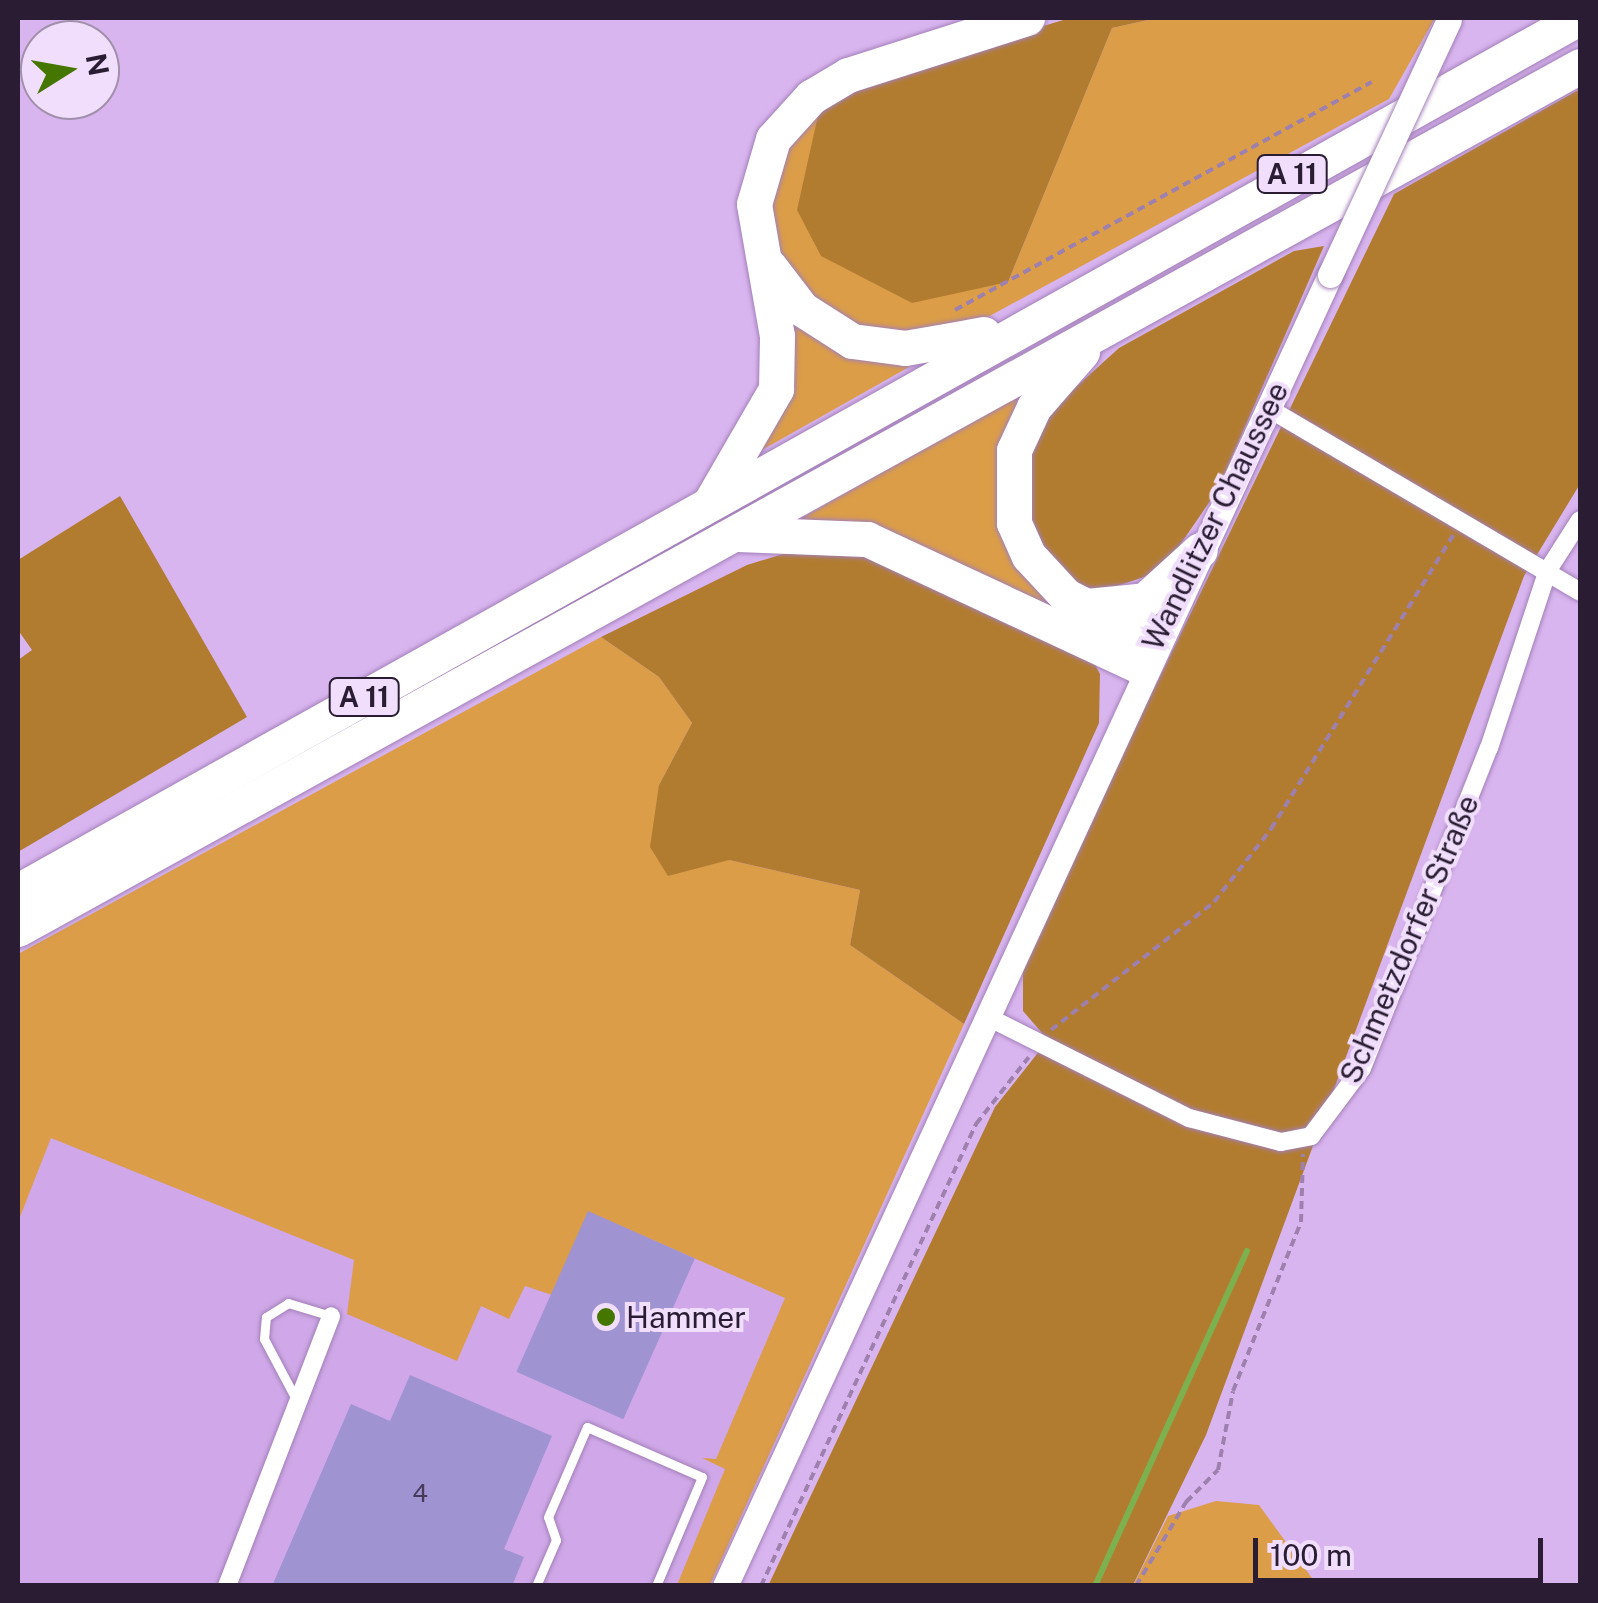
<!DOCTYPE html>
<meta charset="utf-8">
<style>
body{margin:0}
#map{position:relative;width:1598px;height:1603px;overflow:hidden;background:#d9b5f0;font-family:"Public Sans",sans-serif}
div>[style]{position:absolute}
.built>*{inset:0;background:#d0a8e9}
.green>*{inset:0;background:#db9d48}
.forest>*{inset:0;background:#b27c30}
.stream>*{height:6px;margin:-3px;padding:0 3px;transform-origin:3px;border-radius:3px;background:#7db14f}
.building>*{inset:0;background:#9f93d1;transform-origin:0 0}
.path>*{height:4px;margin-top:-2px;transform-origin:0;background:repeating-linear-gradient(90deg,#9d80ae 0 8px,transparent 0 13px)}
.roads{filter:drop-shadow(0 0 2px #a380b8) drop-shadow(0 0 2px #a380b8)}
.lane>*{height:9px;margin:-4.5px;padding:0 4.5px;transform-origin:4.5px;border-radius:4.5px;background:#fff}
.street>*{height:18px;margin:-9px;padding:0 9px;transform-origin:9px;border-radius:9px;background:#fff}
.secondary>*{height:25px;margin:-12.5px;padding:0 12.5px;transform-origin:12.5px;border-radius:12.5px;background:#fff}
.highway>*{height:35px;margin:-17.5px;padding:0 17.5px;transform-origin:17.5px;border-radius:17.5px;background:#fff}
.bridges{filter:drop-shadow(0 0 2px #a380b8) drop-shadow(0 0 2px #a380b8)}
.secondary-bridge>*{height:25px;margin:-12.5px;padding:0 12.5px;transform-origin:12.5px;border-radius:12.5px;background:#fff}
.dots>*{width:28px;height:28px;translate:-50% -50%;box-sizing:border-box;border:5px solid #f0defc;border-radius:50%}
span{translate:-50% -50%;white-space:nowrap;text-align:center;line-height:1.15;-webkit-text-stroke:8px #f0defc;paint-order:stroke}
.number-label{font-size:25px;color:#473a5a}
.number-label span{-webkit-text-stroke-width:0}
.shield-label span{padding:2px 8px;background:#f0defc;border:2px solid;border-radius:8px;-webkit-text-stroke-width:0}
.shield-label{font-size:28px;color:#2a1c32;font-weight:700}
.street-label{font-size:30px;color:#2a1c32}
.poi-label{font-size:30px;color:#2a1c32}
.left{translate:0 -50%;text-align:left}
.frame{position:absolute;inset:0;border:20px solid #2a1c32;pointer-events:none}
.north{position:absolute;left:20px;top:20px;width:100px;height:100px;box-sizing:border-box;background:#f0defc;border:2px solid #a190ab;border-radius:50%;rotate:79deg;font-size:28px;font-weight:700;line-height:40px;text-align:center;color:#2a1c32}
.north::after{content:'';display:block;margin:auto;width:35px;height:45px;background:#457700;clip-path:polygon(50% 0,100% 100%,50% 72%,0 100%)}
.scale{position:absolute;left:1253px;top:1538px;width:290px;height:45px;box-sizing:border-box;border:5px solid #2a1c32;border-top:0;padding-left:12px;font-size:30px;line-height:35px;white-space:nowrap;color:#2a1c32;-webkit-text-stroke:8px #f0defc;paint-order:stroke}
</style>
<div id="map">
<div class="built">
<div style="clip-path:polygon(18px 1064px,579px 1162px,822px 1273px,685px 1585px,18px 1586px)"></div>
</div>
<div class="green">
<div style="clip-path:polygon(1157px 18px,1435px 18px,1389px 99px,973px 325px,934px 336px,834px 322px,780px 261px,770px 203px,786px 150px,819px 111px,1008px 282px,1112px 28px)"></div>
<div style="clip-path:polygon(781px 302px,925px 358px,762px 450px)"></div>
<div style="clip-path:polygon(1025px 391px,1083px 622px,800px 519px)"></div>
<div style="clip-path:polygon(601px 637px,659px 677px,692px 723px,659px 785px,729px 860px,860px 890px,850px 945px,964px 1024px,710px 1585px,677px 1585px,725px 1469px,702px 1458px,716px 1459px,785px 1298px,589px 1212px,552px 1295px,525px 1286px,509px 1319px,481px 1306px,457px 1361px,347px 1314px,354px 1260px,51px 1138px,18px 1222px,18px 954px)"></div>
<div style="clip-path:polygon(1216px 1501px,1259px 1505px,1317px 1585px,1133px 1586px,1168px 1516px)"></div>
</div>
<div class="forest">
<div style="clip-path:polygon(1070px 18px,1157px 18px,1112px 28px,1008px 282px,912px 303px,821px 256px,797px 210px,819px 111px,893px 71px)"></div>
<div style="clip-path:polygon(1580px 89px,1580px 484px,1524px 576px,1206px 1435px,1133px 1585px,768px 1586px,995px 1107px,1048px 1040px,1023px 1011px,1023px 959px,1394px 194px)"></div>
<div style="clip-path:polygon(1324px 246px,1217px 491px,1162px 571px,1093px 594px,1057px 571px,1027px 517px,1026px 453px,1045px 415px,1119px 348px,1294px 251px)"></div>
<div style="clip-path:polygon(120px 496px,247px 717px,18px 852px,18px 660px,32px 650px,18px 630px,18px 560px)"></div>
<div style="clip-path:polygon(812px 545px,862px 548px,1092px 659px,1100px 674px,1099px 723px,964px 1024px,850px 945px,860px 890px,729px 860px,668px 876px,650px 847px,659px 785px,692px 723px,659px 677px,601px 637px,747px 565px)"></div>
</div>
<div class="stream">
<div style="left:1095px;top:1586px;width:368px;rotate:-65.6deg"></div>
</div>
<div class="building">
<div style="left:588px;top:1211px;width:117px;height:176px;rotate:24deg"></div>
<div style="clip-path:polygon(410px 1375px,552px 1436px,504px 1549px,524px 1557px,512px 1586px,272px 1586px,351px 1404px,390px 1421px)"></div>
</div>
<div class="path">
<div style="left:955px;top:310px;width:475px;rotate:-28.7deg"></div>
<div style="left:1051px;top:1030px;width:207px;rotate:-38.1deg"></div>
<div style="left:1214px;top:902px;width:93px;rotate:-52deg"></div>
<div style="left:1271px;top:829px;width:346px;rotate:-58.2deg"></div>
<div style="left:761px;top:1586px;width:510px;rotate:-65.04deg"></div>
<div style="left:976px;top:1124px;width:85px;rotate:-51.7deg"></div>
<div style="left:1136px;top:1586px;width:98px;rotate:-59.2deg"></div>
<div style="left:1186px;top:1502px;width:45px;rotate:-45deg"></div>
<div style="left:1218px;top:1470px;width:80px;rotate:-79.2deg"></div>
<div style="left:1233px;top:1391px;width:182px;rotate:-68.1deg"></div>
<div style="left:1301px;top:1222px;width:68px;rotate:-88.3deg"></div>
</div>
<div class="roads">
<div class="lane">
<div style="left:297px;top:1401px;width:70px;rotate:-118deg"></div>
<div style="left:264px;top:1339px;width:22px;rotate:-85deg"></div>
<div style="left:266px;top:1317px;width:26px;rotate:-32deg"></div>
<div style="left:288px;top:1303px;width:45px;rotate:16.8deg"></div>
<div style="left:536px;top:1586px;width:50px;rotate:-66.5deg"></div>
<div style="left:556px;top:1540px;width:24px;rotate:-109deg"></div>
<div style="left:548px;top:1517px;width:98px;rotate:-66.6deg"></div>
<div style="left:587px;top:1427px;width:125px;rotate:23.5deg"></div>
<div style="left:702px;top:1477px;width:118px;rotate:112.9deg"></div>
</div>
<div class="street">
<div style="left:1268px;top:408px;width:362px;rotate:30.5deg"></div>
<div style="left:986px;top:1016px;width:227px;rotate:26.7deg"></div>
<div style="left:1189px;top:1118px;width:95px;rotate:14.6deg"></div>
<div style="left:1281px;top:1142px;width:31px;rotate:-11deg"></div>
<div style="left:1311px;top:1136px;width:85px;rotate:-53.1deg"></div>
<div style="left:1362px;top:1068px;width:344px;rotate:-68.4deg"></div>
<div style="left:1489px;top:748px;width:188px;rotate:-71.7deg"></div>
<div style="left:1548px;top:570px;width:59px;rotate:-57.4deg"></div>
<div style="left:227px;top:1586px;width:289px;rotate:-68.9deg"></div>
</div>
<div class="secondary">
<div style="left:725px;top:1586px;width:1444px;rotate:-65.23deg"></div>
</div>
<div class="highway">
<div style="left:769px;top:266px;width:54px;rotate:52.5deg"></div>
<div style="left:802px;top:309px;width:59px;rotate:32.6deg"></div>
<div style="left:852px;top:341px;width:53px;rotate:7.5deg"></div>
<div style="left:905px;top:348px;width:80px;rotate:-10deg"></div>
<div style="left:1082px;top:352px;width:73px;rotate:131.1deg"></div>
<div style="left:1034px;top:407px;width:47px;rotate:114.9deg"></div>
<div style="left:1014px;top:450px;width:73px;rotate:90deg"></div>
<div style="left:1014px;top:523px;width:36px;rotate:66deg"></div>
<div style="left:1029px;top:556px;width:54px;rotate:47.2deg"></div>
<div style="left:1066px;top:596px;width:98px;rotate:26.6deg"></div>
<div style="left:710px;top:503px;width:132px;rotate:-59.9deg"></div>
<div style="left:776px;top:389px;width:53px;rotate:-88.9deg"></div>
<div style="left:777px;top:336px;width:134px;rotate:-99.9deg"></div>
<div style="left:754px;top:204px;width:68px;rotate:-73.7deg"></div>
<div style="left:773px;top:139px;width:57px;rotate:-47.9deg"></div>
<div style="left:811px;top:97px;width:43px;rotate:-30.7deg"></div>
<div style="left:848px;top:75px;width:188px;rotate:-17.7deg"></div>
<div style="left:736px;top:534px;width:131px;rotate:2.2deg"></div>
<div style="left:867px;top:539px;width:303px;rotate:25deg"></div>
<div style="left:1087px;top:606px;width:58px;rotate:-5.9deg"></div>
<div style="left:1145px;top:600px;width:74px;rotate:-42.3deg"></div>
<div style="left:18px;top:891px;width:1789px;rotate:-29.22deg"></div>
<div style="left:18px;top:929px;width:1785px;rotate:-28.92deg"></div>
</div>
</div>
<div class="bridges">
<div class="secondary-bridge">
<div style="left:1330px;top:275px;width:281px;rotate:-65deg"></div>
</div>
</div>
<div class="dots">
<div style="left:606px;top:1317px;background:#457700"></div>
</div>
<div class="number-label">
<span style="left:420px;top:1493px">4</span>
</div>
<div class="shield-label">
<span style="left:1292px;top:174px">A 11</span>
<span style="left:364px;top:697px">A 11</span>
</div>
<div class="street-label">
<span style="left:1215px;top:516px;rotate:-64deg">Wandlitzer Chaussee</span>
<span style="left:1409px;top:939px;rotate:-67deg">Schmetzdorfer Straße</span>
</div>
<div class="poi-label">
<span class="left" style="left:626px;top:1317px">Hammer</span>
</div>
<div class="frame"></div>
<div class="north">N</div>
<div class="scale">100 m</div>
</div>
